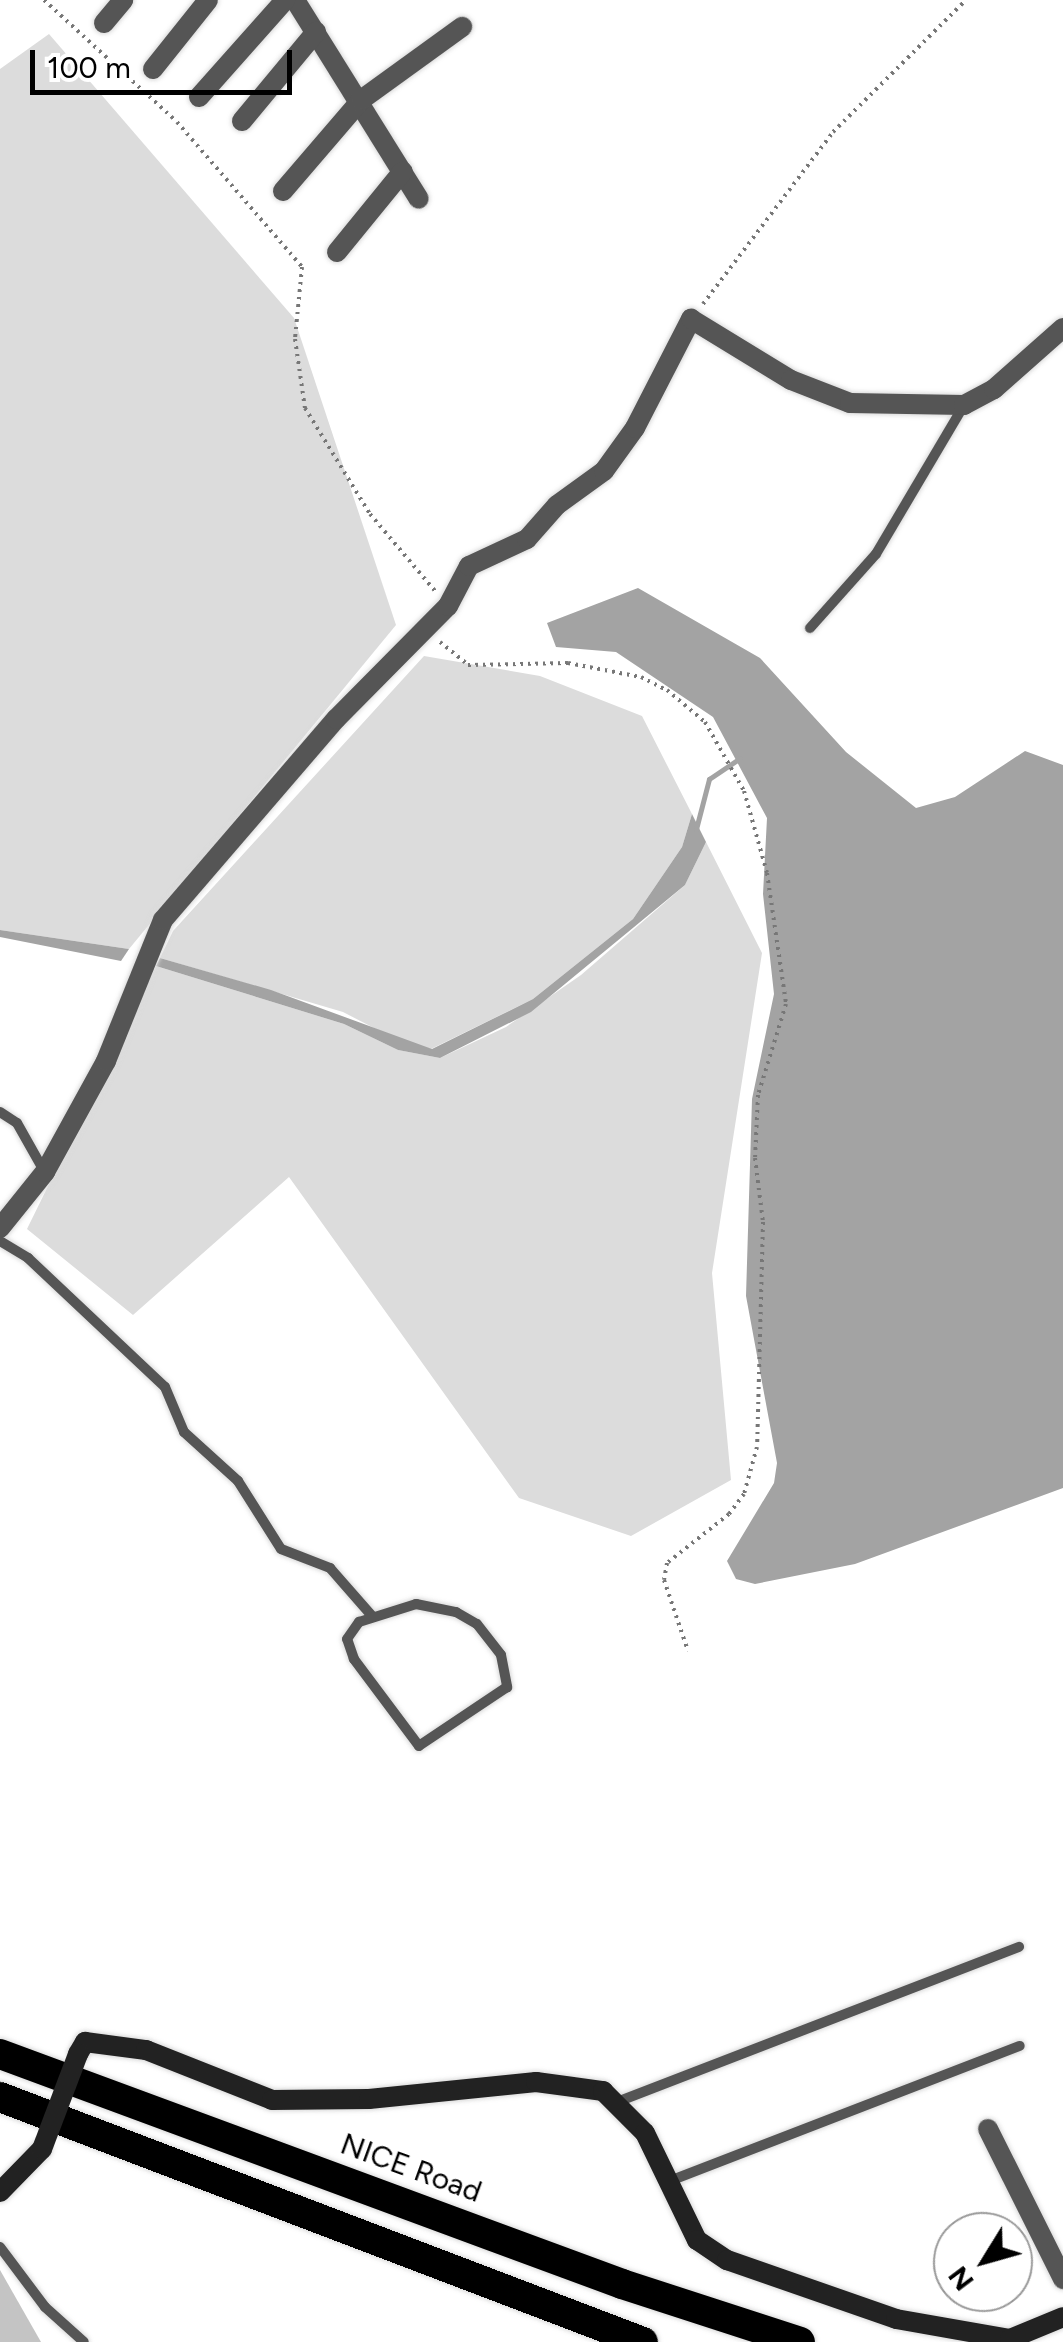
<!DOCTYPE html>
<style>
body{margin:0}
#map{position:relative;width:1063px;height:2342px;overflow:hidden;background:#fff;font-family:Figtree,sans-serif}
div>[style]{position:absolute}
.green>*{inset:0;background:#dcdcdc}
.water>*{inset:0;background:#a3a3a3}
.stream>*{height:5px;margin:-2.5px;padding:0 2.5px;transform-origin:2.5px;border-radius:2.5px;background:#a3a3a3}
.building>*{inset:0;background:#c4c4c4}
.path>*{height:4px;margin-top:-2px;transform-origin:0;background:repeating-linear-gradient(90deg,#777 0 2.5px,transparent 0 7.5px)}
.roads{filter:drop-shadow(0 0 2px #dbdbdb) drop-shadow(0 0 2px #dbdbdb)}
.lane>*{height:10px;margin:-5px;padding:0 5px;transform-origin:5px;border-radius:5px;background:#555}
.street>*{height:20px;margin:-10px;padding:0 10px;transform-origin:10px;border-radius:10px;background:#555}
.secondary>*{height:20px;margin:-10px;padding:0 10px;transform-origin:10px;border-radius:10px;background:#222}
.highway>*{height:30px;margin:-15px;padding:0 15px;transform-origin:15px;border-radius:15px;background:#000}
.secondary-bridge>*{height:20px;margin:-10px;padding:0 10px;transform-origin:10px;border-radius:10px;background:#222}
span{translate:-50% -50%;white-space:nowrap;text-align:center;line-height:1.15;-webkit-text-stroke:8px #fff;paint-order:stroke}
.street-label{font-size:30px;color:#000}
.north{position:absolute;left:933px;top:2212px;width:100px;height:100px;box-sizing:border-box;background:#fff;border:2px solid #999;border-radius:50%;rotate:233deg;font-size:28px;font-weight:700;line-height:40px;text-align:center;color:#000}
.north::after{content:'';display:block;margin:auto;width:35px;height:45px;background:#000;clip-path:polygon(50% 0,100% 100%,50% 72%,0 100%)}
.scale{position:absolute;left:30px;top:50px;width:262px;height:45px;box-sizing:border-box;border:5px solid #000;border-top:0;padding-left:12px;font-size:30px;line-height:35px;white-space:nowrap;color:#000;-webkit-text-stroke:8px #fff;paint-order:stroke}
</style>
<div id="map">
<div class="green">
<div style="clip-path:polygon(49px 34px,294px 318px,396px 625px,129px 949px,0 930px,0 69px)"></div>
<div style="clip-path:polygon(424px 656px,540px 676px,642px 716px,692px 814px,682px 847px,633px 919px,533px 999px,431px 1049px,403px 1043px,343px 1012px,160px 958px,173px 931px)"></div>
<div style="clip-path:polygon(706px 842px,762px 953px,712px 1273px,731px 1480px,631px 1536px,519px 1498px,289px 1177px,133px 1315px,27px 1229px,156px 966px,344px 1024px,398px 1050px,440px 1058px,506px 1027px,581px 975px,685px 885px)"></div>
</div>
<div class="water">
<div style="clip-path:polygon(638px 588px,760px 658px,846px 752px,916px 808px,955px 797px,1025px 751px,1063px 765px,1063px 1488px,855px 1564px,755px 1584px,736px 1579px,727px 1561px,774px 1483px,777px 1463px,746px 1296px,752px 1099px,774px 994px,763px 894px,767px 818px,713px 717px,616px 652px,556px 647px,547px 623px)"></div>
<div style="clip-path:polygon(692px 814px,706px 842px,685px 885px,531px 1012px,440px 1058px,398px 1050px,344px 1024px,156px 966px,160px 958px,271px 990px,432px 1049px,533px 999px,633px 919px,682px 847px)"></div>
<div style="clip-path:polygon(0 930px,129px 949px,121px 961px,0 937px)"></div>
</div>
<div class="stream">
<div style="left:696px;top:829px;width:52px;rotate:-75.4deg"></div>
<div style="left:709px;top:779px;width:37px;rotate:-34deg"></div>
</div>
<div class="building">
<div style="clip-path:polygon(0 2270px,41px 2342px,0 2342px)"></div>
</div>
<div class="path">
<div style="left:44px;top:0;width:180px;rotate:42.5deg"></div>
<div style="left:177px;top:122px;width:191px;rotate:49.2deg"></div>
<div style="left:302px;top:267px;width:72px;rotate:95.6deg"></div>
<div style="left:295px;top:339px;width:70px;rotate:81.8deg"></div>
<div style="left:305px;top:408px;width:124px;rotate:58.5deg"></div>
<div style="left:370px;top:514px;width:101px;rotate:49.8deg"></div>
<div style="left:703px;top:304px;width:216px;rotate:-52.9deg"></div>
<div style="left:833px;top:132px;width:187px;rotate:-44.8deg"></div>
<div style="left:440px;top:642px;width:36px;rotate:39deg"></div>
<div style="left:468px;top:665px;width:100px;rotate:-1.1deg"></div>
<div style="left:568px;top:663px;width:74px;rotate:10.9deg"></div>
<div style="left:641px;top:677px;width:29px;rotate:27deg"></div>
<div style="left:667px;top:690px;width:50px;rotate:40.1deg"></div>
<div style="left:705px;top:722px;width:79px;rotate:60.5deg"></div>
<div style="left:744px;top:791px;width:85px;rotate:74.3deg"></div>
<div style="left:767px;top:873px;width:132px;rotate:81.7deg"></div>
<div style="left:786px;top:1004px;width:95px;rotate:107.1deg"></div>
<div style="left:758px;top:1095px;width:63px;rotate:92.7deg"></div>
<div style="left:755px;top:1158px;width:64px;rotate:82.9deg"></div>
<div style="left:763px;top:1222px;width:225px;rotate:91.5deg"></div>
<div style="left:757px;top:1447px;width:49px;rotate:105.5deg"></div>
<div style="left:744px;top:1494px;width:25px;rotate:127deg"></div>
<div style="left:729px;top:1514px;width:79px;rotate:141.7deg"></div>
<div style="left:667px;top:1563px;width:17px;rotate:100deg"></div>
<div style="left:664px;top:1580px;width:75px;rotate:71.3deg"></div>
</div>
<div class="roads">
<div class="lane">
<div style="left:810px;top:628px;width:99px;rotate:-48.3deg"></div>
<div style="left:876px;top:554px;width:173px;rotate:-59.4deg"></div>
<div style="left:0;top:1112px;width:20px;rotate:33deg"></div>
<div style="left:17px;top:1123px;width:55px;rotate:60.6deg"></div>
<div style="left:0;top:1241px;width:33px;rotate:31deg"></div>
<div style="left:28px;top:1258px;width:188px;rotate:43.3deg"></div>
<div style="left:165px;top:1387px;width:49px;rotate:67.1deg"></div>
<div style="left:184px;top:1432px;width:73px;rotate:42.2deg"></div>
<div style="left:238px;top:1481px;width:80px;rotate:57.7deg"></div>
<div style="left:281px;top:1549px;width:53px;rotate:21.2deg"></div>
<div style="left:330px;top:1568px;width:64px;rotate:48.8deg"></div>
<div style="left:416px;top:1604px;width:41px;rotate:11.3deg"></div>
<div style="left:456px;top:1612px;width:24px;rotate:30deg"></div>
<div style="left:477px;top:1624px;width:39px;rotate:52deg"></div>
<div style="left:501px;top:1655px;width:33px;rotate:79deg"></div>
<div style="left:507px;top:1687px;width:106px;rotate:146.2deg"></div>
<div style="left:419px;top:1746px;width:109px;rotate:-126.8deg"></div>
<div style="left:354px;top:1659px;width:21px;rotate:-109deg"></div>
<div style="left:347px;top:1639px;width:21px;rotate:-55deg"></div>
<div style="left:359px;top:1622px;width:60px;rotate:-17.5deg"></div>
<div style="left:617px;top:2102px;width:431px;rotate:-21.1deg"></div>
<div style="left:667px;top:2182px;width:378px;rotate:-21.1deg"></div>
<div style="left:0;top:2247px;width:75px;rotate:53.1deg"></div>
<div style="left:45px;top:2307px;width:52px;rotate:41.9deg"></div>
</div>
<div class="street">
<div style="left:295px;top:0;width:234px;rotate:58.1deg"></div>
<div style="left:104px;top:23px;width:30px;rotate:-50deg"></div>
<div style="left:153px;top:69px;width:88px;rotate:-51.4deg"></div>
<div style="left:199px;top:97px;width:130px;rotate:-48.4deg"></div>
<div style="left:242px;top:121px;width:116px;rotate:-50.3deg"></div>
<div style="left:283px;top:191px;width:120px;rotate:-49.4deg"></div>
<div style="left:361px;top:100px;width:125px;rotate:-35.9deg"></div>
<div style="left:337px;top:252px;width:104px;rotate:-50.8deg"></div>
<div style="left:0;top:1228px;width:72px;rotate:-51.2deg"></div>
<div style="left:45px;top:1172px;width:127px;rotate:-61.2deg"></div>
<div style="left:106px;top:1061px;width:152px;rotate:-68deg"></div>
<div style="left:163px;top:920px;width:265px;rotate:-49.3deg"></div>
<div style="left:336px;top:719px;width:159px;rotate:-45.3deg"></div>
<div style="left:448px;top:606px;width:45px;rotate:-62.3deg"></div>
<div style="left:469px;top:566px;width:64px;rotate:-25deg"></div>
<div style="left:527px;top:539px;width:45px;rotate:-48.6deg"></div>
<div style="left:557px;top:505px;width:58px;rotate:-35.9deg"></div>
<div style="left:604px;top:471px;width:53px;rotate:-54.2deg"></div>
<div style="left:635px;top:428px;width:123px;rotate:-62.8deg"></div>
<div style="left:691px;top:319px;width:117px;rotate:31.4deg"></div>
<div style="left:791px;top:380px;width:63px;rotate:21.3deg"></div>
<div style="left:850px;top:403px;width:114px;rotate:1deg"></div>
<div style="left:964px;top:405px;width:34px;rotate:-28deg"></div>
<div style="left:994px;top:389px;width:92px;rotate:-41.5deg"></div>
<div style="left:988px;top:2129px;width:168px;rotate:63.4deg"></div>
</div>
<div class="secondary">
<div style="left:78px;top:2054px;width:14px;rotate:-60deg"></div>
<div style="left:85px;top:2042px;width:62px;rotate:7.5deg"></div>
<div style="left:146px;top:2050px;width:136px;rotate:21.6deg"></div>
<div style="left:272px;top:2100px;width:97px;rotate:-0.6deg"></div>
<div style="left:369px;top:2099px;width:168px;rotate:-5.8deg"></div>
<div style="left:536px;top:2082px;width:68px;rotate:7.7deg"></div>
<div style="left:603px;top:2091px;width:59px;rotate:45deg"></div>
<div style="left:645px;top:2133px;width:119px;rotate:64.1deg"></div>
<div style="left:697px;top:2240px;width:36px;rotate:34deg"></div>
<div style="left:727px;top:2260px;width:179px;rotate:19.2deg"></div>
<div style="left:896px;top:2319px;width:116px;rotate:10deg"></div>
<div style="left:1010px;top:2339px;width:57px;rotate:-22.5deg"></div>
<div style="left:0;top:2192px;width:60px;rotate:-45.7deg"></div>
</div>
<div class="highway">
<div style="left:0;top:2054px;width:663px;rotate:20.29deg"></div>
<div style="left:622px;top:2284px;width:187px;rotate:18deg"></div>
<div style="left:0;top:2097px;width:688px;rotate:20.86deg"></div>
</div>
</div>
<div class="secondary-bridge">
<div style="left:42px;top:2149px;width:102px;rotate:-69.2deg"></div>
</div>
<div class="street-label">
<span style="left:411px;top:2168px;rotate:20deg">NICE Road</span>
</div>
<div class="north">N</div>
<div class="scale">100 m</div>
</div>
